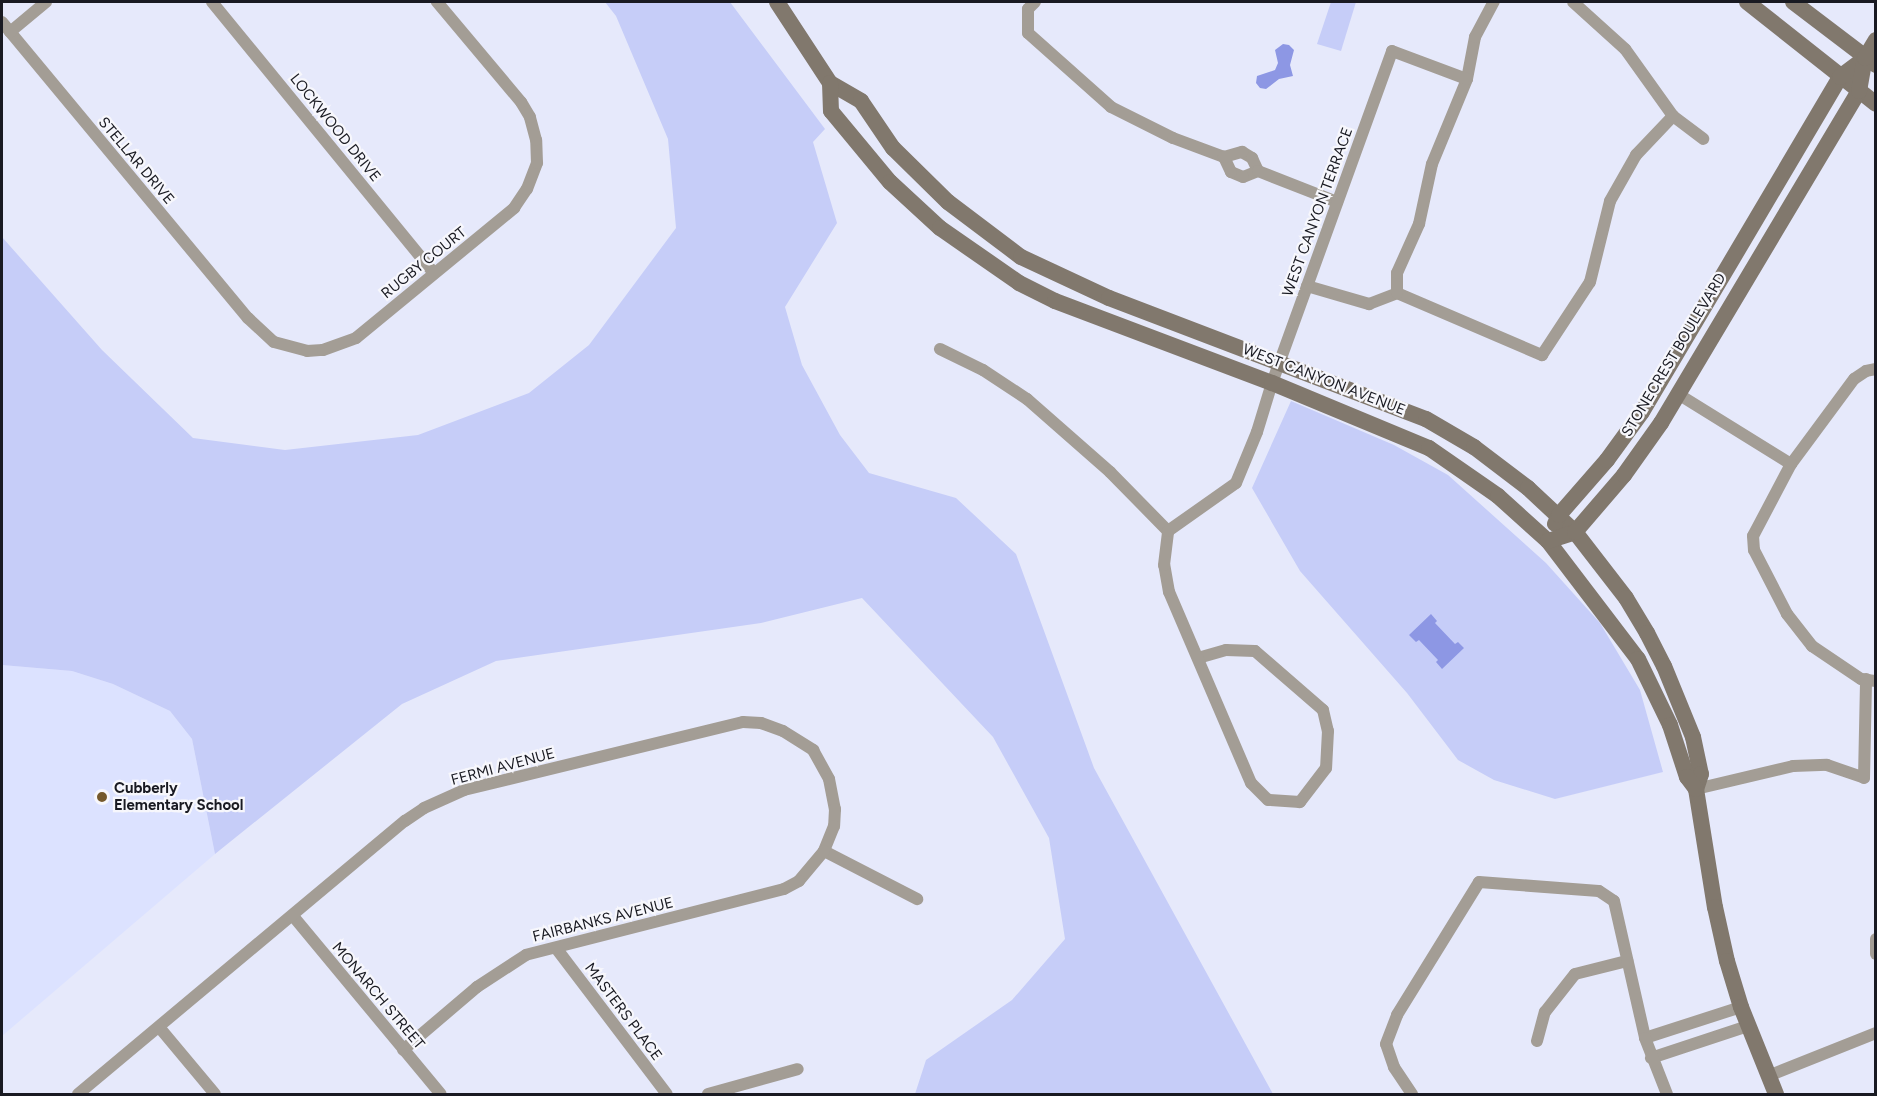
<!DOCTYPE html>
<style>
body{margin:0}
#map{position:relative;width:1877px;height:1096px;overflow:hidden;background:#e6e9fb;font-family:Figtree,sans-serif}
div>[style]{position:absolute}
.built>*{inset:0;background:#dce2ff}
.green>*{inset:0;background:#c6cdf8}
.water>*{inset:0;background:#8d97e4}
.street>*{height:12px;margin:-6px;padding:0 6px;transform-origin:6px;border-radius:6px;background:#a39d95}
.secondary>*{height:16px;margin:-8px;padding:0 8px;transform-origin:8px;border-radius:8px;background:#81786d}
.dots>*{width:16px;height:16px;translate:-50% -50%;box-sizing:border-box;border:3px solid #f7f7fc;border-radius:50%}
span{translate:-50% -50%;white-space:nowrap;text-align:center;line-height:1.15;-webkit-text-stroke:4.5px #f7f7fc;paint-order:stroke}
.street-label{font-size:15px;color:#191a22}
.poi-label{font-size:15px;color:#191a22;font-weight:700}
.left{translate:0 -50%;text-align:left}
.frame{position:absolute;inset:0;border:3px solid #191a22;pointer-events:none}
</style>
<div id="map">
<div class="built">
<div style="clip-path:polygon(2px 665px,72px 671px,113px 684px,170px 711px,192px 739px,215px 854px,2px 1036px)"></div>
</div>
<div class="green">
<div style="clip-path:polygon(605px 2px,730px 2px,825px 129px,813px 142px,837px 223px,785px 307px,802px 365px,840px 435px,869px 473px,956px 498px,1016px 554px,1094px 768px,1273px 1094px,915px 1094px,926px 1060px,1012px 1000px,1065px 939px,1049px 838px,993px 737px,862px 598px,761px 623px,496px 661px,402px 704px,215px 854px,192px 739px,170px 711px,113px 684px,72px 671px,2px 665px,2px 237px,102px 350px,193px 438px,285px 450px,418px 435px,529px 393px,589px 345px,676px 228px,668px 139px,616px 16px)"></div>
<div style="clip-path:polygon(1331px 2px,1356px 2px,1341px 51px,1317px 44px)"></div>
<div style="clip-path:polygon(1291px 401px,1394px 445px,1448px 475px,1546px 563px,1600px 623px,1640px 690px,1663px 772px,1555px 799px,1494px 780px,1458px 760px,1407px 693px,1300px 571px,1252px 488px)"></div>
</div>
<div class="water">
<div style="clip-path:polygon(1283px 44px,1289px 45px,1294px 50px,1290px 65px,1293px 76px,1279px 79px,1266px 89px,1260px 88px,1256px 83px,1257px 76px,1275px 70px,1278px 63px,1275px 50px)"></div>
<div style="clip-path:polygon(1431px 614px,1437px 621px,1435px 623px,1455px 644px,1458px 642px,1464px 648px,1442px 669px,1436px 662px,1438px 660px,1419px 640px,1416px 642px,1409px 635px)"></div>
</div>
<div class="street">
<div style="left:212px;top:2px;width:350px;rotate:50.7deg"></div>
<div style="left:1035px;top:2px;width:10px;rotate:135deg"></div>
<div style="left:1028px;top:9px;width:24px;rotate:90deg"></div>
<div style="left:1028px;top:33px;width:111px;rotate:41.7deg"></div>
<div style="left:1111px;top:107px;width:69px;rotate:26.6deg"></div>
<div style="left:1173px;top:138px;width:54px;rotate:20.4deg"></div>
<div style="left:2px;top:22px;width:385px;rotate:50.3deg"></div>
<div style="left:248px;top:318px;width:35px;rotate:43deg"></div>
<div style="left:274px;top:342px;width:34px;rotate:15deg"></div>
<div style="left:307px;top:351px;width:16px;rotate:-4deg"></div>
<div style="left:323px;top:350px;width:35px;rotate:-20deg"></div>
<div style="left:356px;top:338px;width:205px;rotate:-39.4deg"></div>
<div style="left:514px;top:208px;width:23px;rotate:-56deg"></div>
<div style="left:527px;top:189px;width:28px;rotate:-69deg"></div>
<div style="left:537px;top:163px;width:23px;rotate:-92deg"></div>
<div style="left:536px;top:140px;width:24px;rotate:-105deg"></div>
<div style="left:530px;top:117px;width:17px;rotate:-121deg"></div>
<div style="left:521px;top:102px;width:131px;rotate:-130deg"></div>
<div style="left:10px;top:32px;width:47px;rotate:-39.8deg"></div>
<div style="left:1673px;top:116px;width:38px;rotate:37deg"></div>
<div style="left:1242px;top:152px;width:12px;rotate:31deg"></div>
<div style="left:1252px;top:158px;width:14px;rotate:65deg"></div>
<div style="left:1258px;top:171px;width:16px;rotate:158deg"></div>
<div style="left:1243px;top:177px;width:13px;rotate:-157deg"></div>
<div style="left:1231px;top:172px;width:17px;rotate:-115deg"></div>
<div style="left:1224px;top:157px;width:19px;rotate:-16deg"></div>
<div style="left:1258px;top:171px;width:85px;rotate:21.4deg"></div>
<div style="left:1307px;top:286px;width:65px;rotate:16.2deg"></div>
<div style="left:1369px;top:304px;width:30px;rotate:-21deg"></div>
<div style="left:1397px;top:293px;width:158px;rotate:23.2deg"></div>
<div style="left:1542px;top:355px;width:87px;rotate:-56.7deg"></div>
<div style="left:1590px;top:282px;width:83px;rotate:-76.1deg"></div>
<div style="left:1610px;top:201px;width:53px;rotate:-60.5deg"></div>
<div style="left:1636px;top:155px;width:54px;rotate:-46.5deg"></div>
<div style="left:1673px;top:116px;width:82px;rotate:-125.6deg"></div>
<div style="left:1625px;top:49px;width:70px;rotate:-137.9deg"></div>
<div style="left:1397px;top:293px;width:20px;rotate:-90deg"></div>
<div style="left:1397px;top:273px;width:54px;rotate:-65.8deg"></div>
<div style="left:1419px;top:224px;width:61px;rotate:-77.8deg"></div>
<div style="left:1432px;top:164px;width:92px;rotate:-67.6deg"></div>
<div style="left:1467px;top:79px;width:43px;rotate:-79.2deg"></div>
<div style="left:1475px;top:37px;width:40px;rotate:-62deg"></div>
<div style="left:940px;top:349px;width:48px;rotate:26deg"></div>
<div style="left:983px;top:370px;width:53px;rotate:33.4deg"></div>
<div style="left:1027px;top:399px;width:111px;rotate:41.3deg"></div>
<div style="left:1110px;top:472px;width:83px;rotate:45.5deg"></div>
<div style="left:1876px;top:369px;width:10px;rotate:169deg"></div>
<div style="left:1866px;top:371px;width:14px;rotate:146deg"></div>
<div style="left:1854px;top:379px;width:106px;rotate:126.5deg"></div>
<div style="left:1791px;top:464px;width:81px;rotate:117.8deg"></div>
<div style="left:1753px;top:536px;width:14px;rotate:86deg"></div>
<div style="left:1754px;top:550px;width:72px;rotate:62.7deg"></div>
<div style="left:1787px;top:614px;width:41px;rotate:52deg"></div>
<div style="left:1812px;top:646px;width:59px;rotate:34deg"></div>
<div style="left:1861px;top:679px;width:15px;rotate:8deg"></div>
<div style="left:1678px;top:394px;width:133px;rotate:31.8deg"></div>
<div style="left:1198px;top:658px;width:29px;rotate:-16deg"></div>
<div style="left:1226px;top:650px;width:29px;rotate:2deg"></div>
<div style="left:1255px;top:651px;width:90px;rotate:40.9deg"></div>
<div style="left:1323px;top:710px;width:22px;rotate:77deg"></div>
<div style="left:1328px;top:731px;width:37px;rotate:93deg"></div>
<div style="left:1326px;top:768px;width:43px;rotate:127.4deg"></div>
<div style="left:1300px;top:802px;width:32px;rotate:-176deg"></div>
<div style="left:1268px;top:800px;width:24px;rotate:-135deg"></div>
<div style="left:1251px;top:783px;width:208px;rotate:-113.2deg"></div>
<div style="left:1169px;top:592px;width:27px;rotate:-100deg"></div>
<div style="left:1164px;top:565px;width:34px;rotate:-83deg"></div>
<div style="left:1168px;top:531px;width:83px;rotate:-35.2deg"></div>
<div style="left:1236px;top:483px;width:55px;rotate:-67.6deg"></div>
<div style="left:1257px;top:432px;width:51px;rotate:-73deg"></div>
<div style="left:1272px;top:383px;width:353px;rotate:-70.1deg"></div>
<div style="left:1392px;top:51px;width:80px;rotate:20.5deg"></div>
<div style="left:1696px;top:789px;width:100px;rotate:-13.3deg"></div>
<div style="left:1793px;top:766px;width:34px;rotate:-2deg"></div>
<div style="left:1827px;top:765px;width:39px;rotate:19deg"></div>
<div style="left:1864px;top:778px;width:99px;rotate:-88.8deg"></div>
<div style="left:824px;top:851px;width:105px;rotate:27.3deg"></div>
<div style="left:293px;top:916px;width:231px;rotate:50.3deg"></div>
<div style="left:1876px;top:939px;width:15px;rotate:90deg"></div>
<div style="left:556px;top:948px;width:183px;rotate:52.8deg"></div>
<div style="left:159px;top:1027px;width:87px;rotate:50.1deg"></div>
<div style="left:1645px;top:1038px;width:101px;rotate:-17.9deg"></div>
<div style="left:1537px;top:1041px;width:30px;rotate:-75deg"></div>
<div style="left:1545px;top:1012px;width:48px;rotate:-51.7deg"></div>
<div style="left:1575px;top:974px;width:54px;rotate:-14deg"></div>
<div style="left:1651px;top:1058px;width:102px;rotate:-18.3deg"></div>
<div style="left:1768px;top:1076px;width:116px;rotate:-21.7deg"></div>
<div style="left:78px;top:1094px;width:426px;rotate:-39.9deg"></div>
<div style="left:405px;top:821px;width:23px;rotate:-34deg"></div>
<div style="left:424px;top:808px;width:44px;rotate:-24.2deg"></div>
<div style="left:464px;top:790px;width:287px;rotate:-13.7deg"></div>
<div style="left:743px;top:722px;width:18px;rotate:3deg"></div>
<div style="left:761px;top:723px;width:23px;rotate:20deg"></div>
<div style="left:783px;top:731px;width:36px;rotate:32deg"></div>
<div style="left:813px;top:750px;width:33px;rotate:61deg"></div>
<div style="left:829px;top:779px;width:31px;rotate:79deg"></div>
<div style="left:835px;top:809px;width:17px;rotate:93deg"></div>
<div style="left:834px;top:826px;width:27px;rotate:112deg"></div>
<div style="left:824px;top:851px;width:39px;rotate:130deg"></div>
<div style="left:799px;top:881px;width:17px;rotate:152deg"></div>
<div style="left:784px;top:889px;width:266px;rotate:165.7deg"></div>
<div style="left:526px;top:955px;width:59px;rotate:146.9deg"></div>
<div style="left:477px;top:987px;width:97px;rotate:139.6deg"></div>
<div style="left:708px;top:1094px;width:93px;rotate:-15.5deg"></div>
<div style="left:1412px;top:1094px;width:32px;rotate:-124deg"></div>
<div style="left:1394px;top:1067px;width:24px;rotate:-109deg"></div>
<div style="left:1386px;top:1044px;width:31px;rotate:-69deg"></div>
<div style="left:1397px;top:1015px;width:156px;rotate:-58.3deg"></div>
<div style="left:1479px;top:882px;width:120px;rotate:4.3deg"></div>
<div style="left:1599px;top:891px;width:18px;rotate:34deg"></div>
<div style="left:1614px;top:901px;width:140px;rotate:77.2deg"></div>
<div style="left:1645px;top:1038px;width:60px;rotate:68.6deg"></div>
</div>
<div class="secondary">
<div style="left:777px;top:2px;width:97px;rotate:56.8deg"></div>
<div style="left:830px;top:83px;width:36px;rotate:30deg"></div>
<div style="left:861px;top:101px;width:57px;rotate:55.8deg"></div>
<div style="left:893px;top:148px;width:77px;rotate:44.5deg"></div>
<div style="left:948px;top:202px;width:91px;rotate:37deg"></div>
<div style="left:1021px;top:257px;width:97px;rotate:25deg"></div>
<div style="left:1109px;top:298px;width:339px;rotate:20.9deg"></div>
<div style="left:1426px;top:419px;width:56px;rotate:30.3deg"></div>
<div style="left:1474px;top:447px;width:68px;rotate:37.2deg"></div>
<div style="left:1528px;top:488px;width:64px;rotate:43.1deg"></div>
<div style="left:1575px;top:532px;width:83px;rotate:52.3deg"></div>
<div style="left:1626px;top:598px;width:41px;rotate:59deg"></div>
<div style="left:1647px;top:633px;width:37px;rotate:63deg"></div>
<div style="left:1664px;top:666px;width:77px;rotate:67.8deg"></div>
<div style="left:1693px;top:737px;width:38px;rotate:78deg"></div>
<div style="left:1701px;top:774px;width:16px;rotate:108deg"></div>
<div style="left:1696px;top:789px;width:120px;rotate:80.9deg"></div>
<div style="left:1715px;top:907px;width:55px;rotate:77.5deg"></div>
<div style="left:1727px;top:961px;width:48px;rotate:73.1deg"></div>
<div style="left:1741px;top:1007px;width:94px;rotate:68.1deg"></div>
<div style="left:1747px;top:2px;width:164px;rotate:38.3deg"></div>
<div style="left:1793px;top:2px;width:104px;rotate:37.2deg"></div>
<div style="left:830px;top:83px;width:28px;rotate:88deg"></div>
<div style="left:831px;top:111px;width:92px;rotate:50.3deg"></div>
<div style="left:890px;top:182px;width:68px;rotate:42.6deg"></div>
<div style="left:940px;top:228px;width:96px;rotate:34.8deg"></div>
<div style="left:1019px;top:283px;width:40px;rotate:26.6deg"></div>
<div style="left:1055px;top:301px;width:232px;rotate:20.7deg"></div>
<div style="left:1272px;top:383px;width:170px;rotate:22.5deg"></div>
<div style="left:1429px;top:448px;width:84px;rotate:34.8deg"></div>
<div style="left:1498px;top:496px;width:67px;rotate:42deg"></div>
<div style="left:1548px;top:541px;width:148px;rotate:52.7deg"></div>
<div style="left:1638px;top:659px;width:73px;rotate:64.1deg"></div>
<div style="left:1670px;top:725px;width:55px;rotate:71.9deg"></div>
<div style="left:1687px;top:777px;width:15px;rotate:53deg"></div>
<div style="left:1555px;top:524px;width:10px;rotate:-66deg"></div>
<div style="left:1559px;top:515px;width:73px;rotate:-48.9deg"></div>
<div style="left:1607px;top:460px;width:59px;rotate:-53.9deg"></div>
<div style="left:1642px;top:412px;width:389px;rotate:-59.4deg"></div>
<div style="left:1840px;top:77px;width:31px;rotate:-37deg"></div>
<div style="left:1548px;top:541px;width:28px;rotate:-18deg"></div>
<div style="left:1575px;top:532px;width:75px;rotate:-49.3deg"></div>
<div style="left:1624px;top:475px;width:64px;rotate:-54.6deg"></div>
<div style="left:1661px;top:423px;width:387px;rotate:-59.2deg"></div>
<div style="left:1859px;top:91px;width:34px;rotate:-80deg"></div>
<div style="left:1865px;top:58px;width:21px;rotate:-59deg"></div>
</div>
<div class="dots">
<div style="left:102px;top:797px;background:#75592c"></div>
</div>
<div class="street-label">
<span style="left:335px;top:128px;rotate:51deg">LOCKWOOD DRIVE</span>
<span style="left:136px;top:161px;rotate:50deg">STELLAR DRIVE</span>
<span style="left:1318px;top:212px;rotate:-70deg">WEST CANYON TERRACE</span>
<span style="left:424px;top:263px;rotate:-39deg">RUGBY COURT</span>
<span style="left:1674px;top:355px;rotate:-59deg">STONECREST BOULEVARD</span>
<span style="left:1324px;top:380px;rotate:21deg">WEST CANYON AVENUE</span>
<span style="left:503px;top:767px;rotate:-15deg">FERMI AVENUE</span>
<span style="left:603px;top:920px;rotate:-14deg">FAIRBANKS AVENUE</span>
<span style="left:378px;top:996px;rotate:50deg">MONARCH STREET</span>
<span style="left:623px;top:1012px;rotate:53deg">MASTERS PLACE</span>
</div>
<div class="poi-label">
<span class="left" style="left:114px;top:797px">Cubberly<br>Elementary School</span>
</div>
<div class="frame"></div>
</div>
